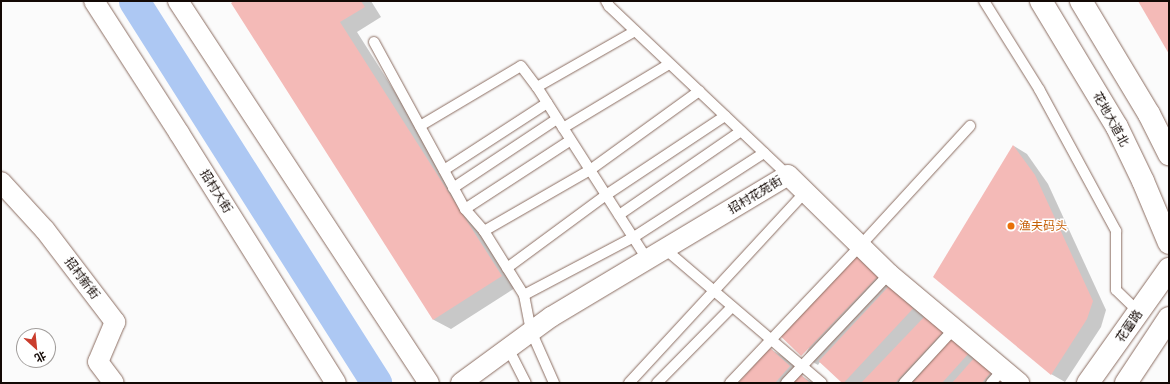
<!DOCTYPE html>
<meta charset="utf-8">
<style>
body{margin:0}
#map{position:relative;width:1170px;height:384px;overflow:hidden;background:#fbfbfb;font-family:Literata,"Noto Sans SC",serif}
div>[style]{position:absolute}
.shadow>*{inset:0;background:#0003}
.river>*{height:31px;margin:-15.5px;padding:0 15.5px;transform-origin:15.5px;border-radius:15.5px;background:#adc8f3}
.building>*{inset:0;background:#f4bab7;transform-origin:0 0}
.roads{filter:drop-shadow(0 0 1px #8b6d61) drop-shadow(0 0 1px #8b6d61)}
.service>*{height:10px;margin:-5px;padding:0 5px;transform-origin:5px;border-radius:5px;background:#fff}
.minor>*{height:20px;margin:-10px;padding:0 10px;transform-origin:10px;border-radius:10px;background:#fff}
.primary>*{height:22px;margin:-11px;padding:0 11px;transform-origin:11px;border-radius:11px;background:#fff}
.dots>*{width:11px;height:11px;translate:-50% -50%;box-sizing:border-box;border:2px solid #fff;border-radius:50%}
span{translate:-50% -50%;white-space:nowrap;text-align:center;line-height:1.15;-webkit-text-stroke:3px #fff;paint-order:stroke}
.street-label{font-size:12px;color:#130905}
.food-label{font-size:12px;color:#c56008}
.left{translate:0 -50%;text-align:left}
.frame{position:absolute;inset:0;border:2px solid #130905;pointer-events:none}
.north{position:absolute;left:16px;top:328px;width:40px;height:40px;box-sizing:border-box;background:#fff;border:1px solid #a19d9b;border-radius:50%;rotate:153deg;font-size:11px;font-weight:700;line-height:16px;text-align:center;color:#130905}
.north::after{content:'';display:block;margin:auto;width:14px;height:18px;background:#ca3d2d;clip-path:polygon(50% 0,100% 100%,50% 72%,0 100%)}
</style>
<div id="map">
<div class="shadow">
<div style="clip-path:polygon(235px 1px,371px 1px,381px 17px,357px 32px,518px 286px,451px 329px,434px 320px)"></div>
<div style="clip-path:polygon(1014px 146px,1027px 154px,1048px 184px,1106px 310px,1101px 327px,1065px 382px,1051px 374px)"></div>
<div style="clip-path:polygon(856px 257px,870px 265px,1006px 380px,1003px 383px,843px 383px,820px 362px,818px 365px,804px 357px)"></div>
<div style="clip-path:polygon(770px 349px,784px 357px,803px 374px,802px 376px,813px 383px,739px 383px)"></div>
</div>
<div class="river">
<div style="left:134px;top:1px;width:452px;rotate:57.6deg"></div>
</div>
<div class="building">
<div style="clip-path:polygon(234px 1px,361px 1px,365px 7px,340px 22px,502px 276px,433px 320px,231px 3px)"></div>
<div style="clip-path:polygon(1138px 1px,1169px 1px,1169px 54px)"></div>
<div style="clip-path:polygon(1013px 145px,1035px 175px,1093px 301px,1087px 319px,1051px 375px,933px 277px)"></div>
<div style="left:856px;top:256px;width:30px;height:110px;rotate:44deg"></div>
<div style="left:889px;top:286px;width:33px;height:103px;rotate:43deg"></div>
<div style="clip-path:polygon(926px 315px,944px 331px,895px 383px,861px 383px)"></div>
<div style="clip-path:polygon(952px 338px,969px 353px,942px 383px,912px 383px)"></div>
<div style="clip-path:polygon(770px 348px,790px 366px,775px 383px,738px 383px)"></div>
<div style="clip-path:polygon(975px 357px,992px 371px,982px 383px,952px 383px)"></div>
<div style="clip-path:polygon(800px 374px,810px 383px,792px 383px)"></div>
</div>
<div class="roads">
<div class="service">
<div style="left:606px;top:1px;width:6px;rotate:59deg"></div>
<div style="left:609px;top:6px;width:246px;rotate:43.4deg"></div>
<div style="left:984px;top:1px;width:104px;rotate:58deg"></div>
<div style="left:1039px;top:89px;width:162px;rotate:61.5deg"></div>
<div style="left:1116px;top:231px;width:59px;rotate:90deg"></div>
<div style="left:1116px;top:290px;width:32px;rotate:44deg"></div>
<div style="left:374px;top:42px;width:190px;rotate:61.4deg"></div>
<div style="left:465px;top:209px;width:29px;rotate:49deg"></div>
<div style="left:484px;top:231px;width:75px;rotate:58deg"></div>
<div style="left:524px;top:295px;width:37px;rotate:79deg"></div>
<div style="left:531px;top:331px;width:57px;rotate:66.1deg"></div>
<div style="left:537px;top:87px;width:113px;rotate:-29.7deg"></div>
<div style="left:420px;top:126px;width:117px;rotate:-30.7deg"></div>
<div style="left:521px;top:66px;width:26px;rotate:53deg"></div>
<div style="left:537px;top:87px;width:204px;rotate:57.4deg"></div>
<div style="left:563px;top:128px;width:124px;rotate:-31.1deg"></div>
<div style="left:444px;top:170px;width:123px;rotate:-33deg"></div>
<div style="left:453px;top:188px;width:125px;rotate:-33.6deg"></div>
<div style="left:465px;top:209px;width:126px;rotate:-33.1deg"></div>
<div style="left:619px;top:215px;width:148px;rotate:-34.5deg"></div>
<div style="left:484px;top:231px;width:122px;rotate:-29.9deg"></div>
<div style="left:590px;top:170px;width:135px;rotate:-35.9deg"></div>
<div style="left:665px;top:249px;width:206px;rotate:40.5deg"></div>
<div style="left:507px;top:268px;width:123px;rotate:-36.4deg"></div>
<div style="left:606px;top:195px;width:143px;rotate:-33.6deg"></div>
<div style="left:524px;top:295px;width:124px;rotate:-27.8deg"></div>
<div style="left:634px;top:237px;width:155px;rotate:-32.9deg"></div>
<div style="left:508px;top:348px;width:39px;rotate:63deg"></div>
<div style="left:629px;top:383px;width:260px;rotate:-47.3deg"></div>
<div style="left:657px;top:383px;width:107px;rotate:-45.4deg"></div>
<div style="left:730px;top:383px;width:189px;rotate:-46.5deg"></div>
<div style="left:860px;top:246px;width:163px;rotate:-47.5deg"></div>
<div style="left:786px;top:383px;width:150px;rotate:-46.6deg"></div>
<div style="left:904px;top:383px;width:74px;rotate:-47.2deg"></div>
<div style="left:991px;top:383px;width:18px;rotate:-49deg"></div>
</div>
<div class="minor">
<div style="left:94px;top:1px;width:157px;rotate:57.2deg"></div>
<div style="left:179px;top:133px;width:295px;rotate:57.9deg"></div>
<div style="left:178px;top:1px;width:457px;rotate:56.7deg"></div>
<div style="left:1px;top:182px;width:65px;rotate:47.5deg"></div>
<div style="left:45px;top:230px;width:116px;rotate:52.7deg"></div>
<div style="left:115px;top:322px;width:43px;rotate:113deg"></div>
<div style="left:98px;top:362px;width:26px;rotate:53deg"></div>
<div style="left:461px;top:383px;width:112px;rotate:-36.3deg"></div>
<div style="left:551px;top:317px;width:276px;rotate:-30.9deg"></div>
<div style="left:788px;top:175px;width:141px;rotate:44.4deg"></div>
<div style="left:889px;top:274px;width:170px;rotate:40deg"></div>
</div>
<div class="primary">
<div style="left:1041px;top:1px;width:147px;rotate:58.9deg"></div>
<div style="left:1117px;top:127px;width:60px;rotate:64.3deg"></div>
<div style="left:1143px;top:181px;width:67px;rotate:67.2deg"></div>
<div style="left:1081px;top:1px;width:132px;rotate:59deg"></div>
<div style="left:1149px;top:114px;width:45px;rotate:63.4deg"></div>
<div style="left:1088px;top:383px;width:140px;rotate:-54.6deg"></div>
<div style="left:1126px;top:383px;width:78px;rotate:-56.5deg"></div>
</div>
</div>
<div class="dots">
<div style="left:1011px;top:226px;background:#e8710a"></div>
</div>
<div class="street-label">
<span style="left:1111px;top:119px;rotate:61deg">花地大道北</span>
<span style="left:216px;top:191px;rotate:58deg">招村大街</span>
<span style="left:755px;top:195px;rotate:-31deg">招村花苑街</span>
<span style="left:82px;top:278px;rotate:53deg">招村新街</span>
<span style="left:1129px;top:326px;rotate:-55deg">花蕾路</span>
</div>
<div class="food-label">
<span class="left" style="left:1019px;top:226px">渔夫码头</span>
</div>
<div class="frame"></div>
<div class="north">北</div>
</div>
